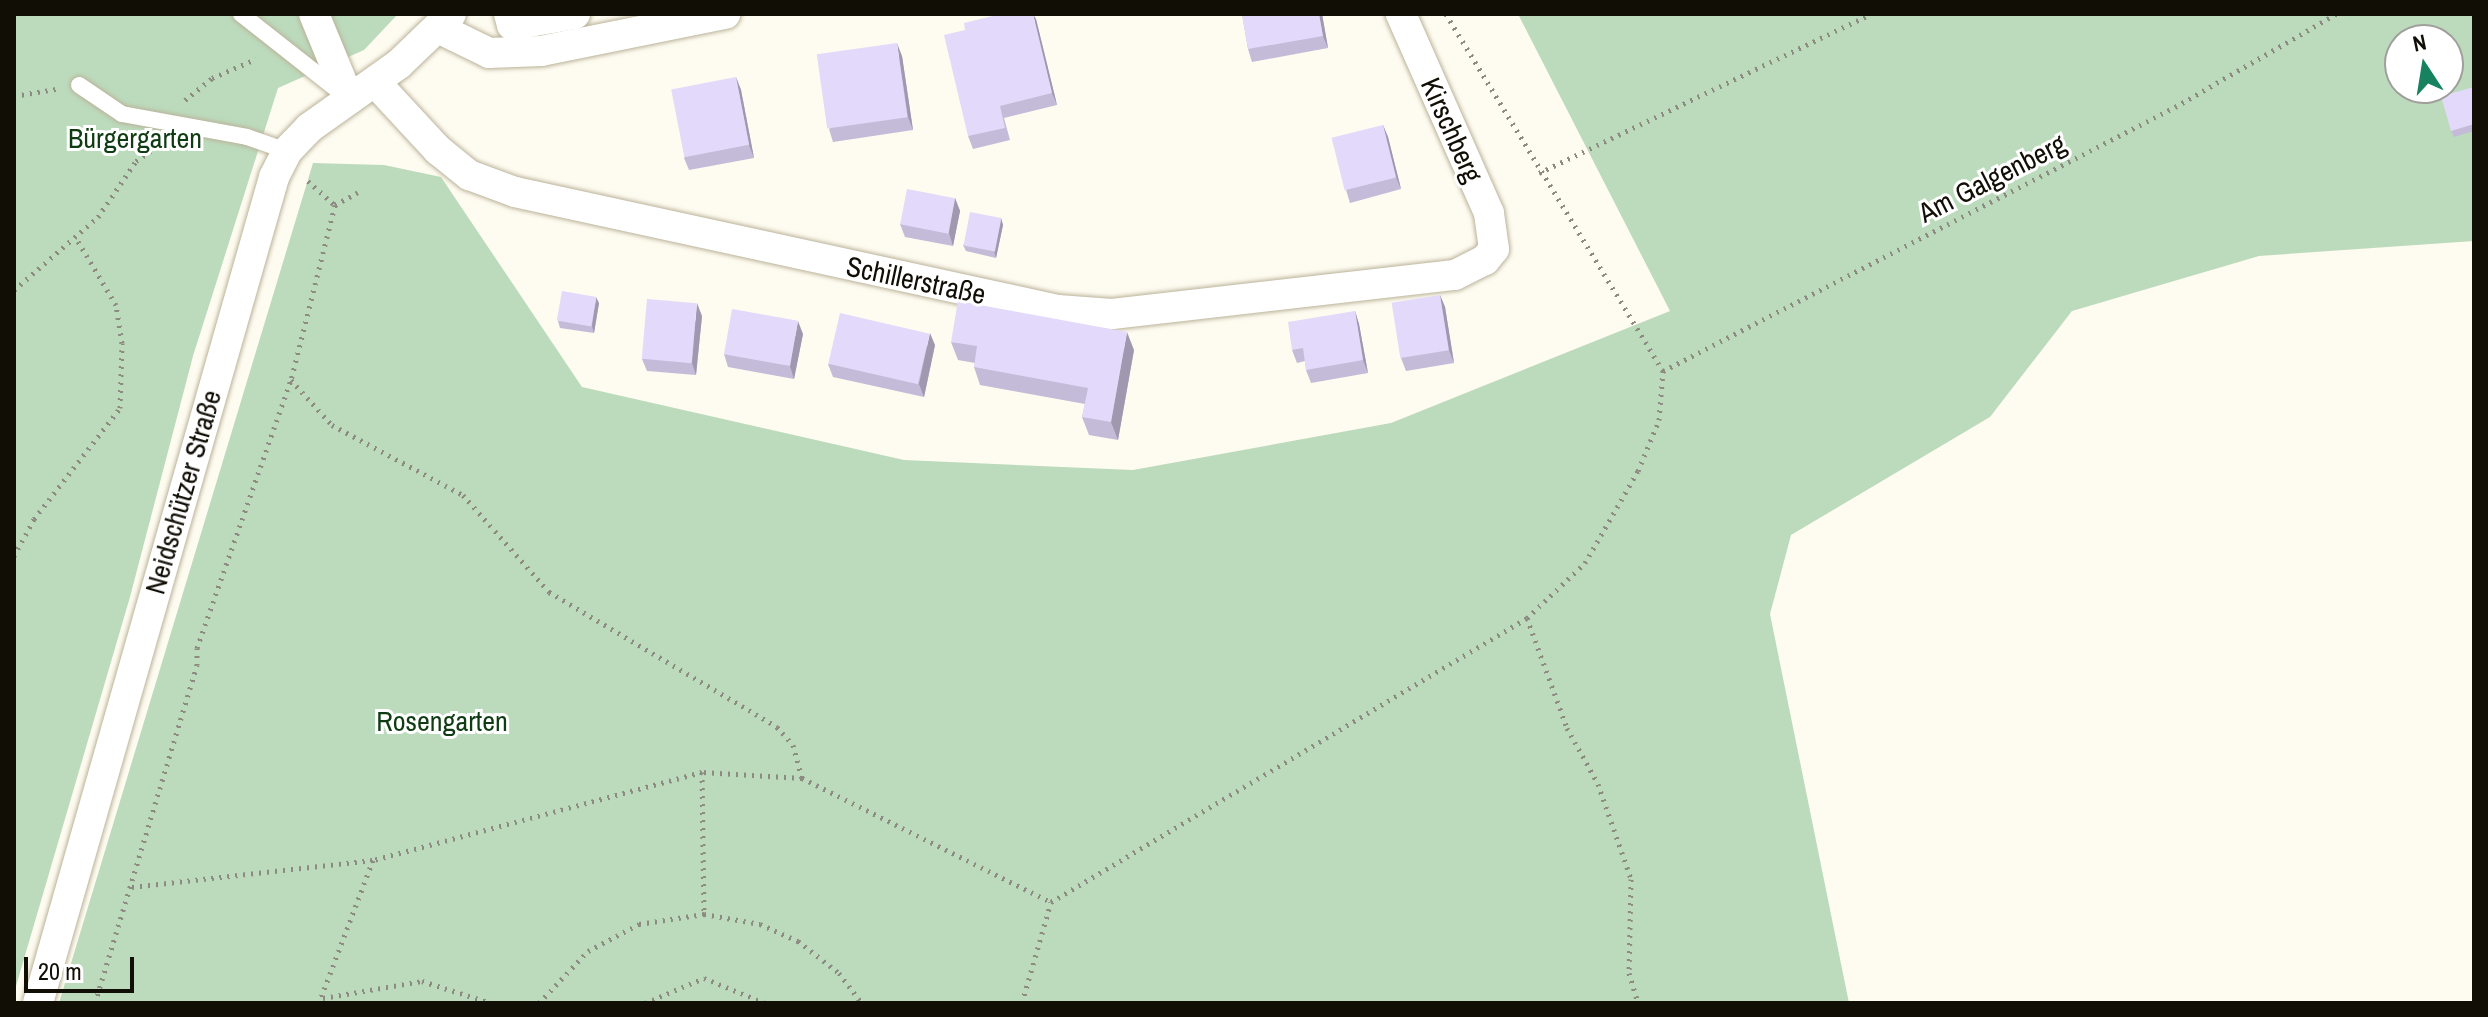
<!DOCTYPE html>
<meta charset="utf-8">
<style>
body{margin:0}
#map{position:relative;width:2488px;height:1017px;overflow:hidden;background:#fefbf0;font-family:"Archivo Narrow",sans-serif}
div>[style]{position:absolute}
.green>*{inset:0;background:#bcdbbc}
.path>*{height:5px;margin-top:-2.5px;transform-origin:0;background:repeating-linear-gradient(90deg,#8d8a81 0 2px,transparent 0 8px)}
.roads{filter:drop-shadow(0 0 2px #bab39a) drop-shadow(0 0 2px #bab39a)}
.lane>*{height:16px;margin:-8px;padding:0 8px;transform-origin:8px;border-radius:8px;background:#fff}
.street>*{height:30px;margin:-15px;padding:0 15px;transform-origin:15px;border-radius:15px;background:#fff}
.wall>*{inset:0;background:#c3bbd7}
.shaded-wall>*{inset:0;background:#9f98af}
.building>*{inset:0;background:#e3d9fa;transform-origin:0 0}
span{translate:-50% -50%;white-space:nowrap;text-align:center;line-height:1.15;-webkit-text-stroke:6px #fff;paint-order:stroke}
.street-label{font-size:28px;color:#110e06}
.park-label{font-size:28px;color:#0f3c13}
.frame{position:absolute;inset:0;border:16px solid #110e06;pointer-events:none}
.north{position:absolute;left:2384px;top:24px;width:80px;height:80px;box-sizing:border-box;background:#fff;border:2px solid #a09f9b;border-radius:50%;rotate:348deg;font-size:22px;font-weight:700;line-height:32px;text-align:center;color:#110e06}
.north::after{content:'';display:block;margin:auto;width:28px;height:36px;background:#17825f;clip-path:polygon(50% 0,100% 100%,50% 72%,0 100%)}
.scale{position:absolute;left:24px;top:957px;width:110px;height:36px;box-sizing:border-box;border:4px solid #110e06;border-top:0;padding-left:10px;font-size:24px;line-height:28px;white-space:nowrap;color:#110e06;-webkit-text-stroke:6px #fff;paint-order:stroke}
</style>
<div id="map">
<div class="green">
<div style="clip-path:polygon(14px 14px,398px 14px,364px 50px,278px 88px,193px 356px,130px 597px,14px 993px)"></div>
<div style="clip-path:polygon(evenodd,1518px 14px,2474px 14px,2474px 241px,2259px 256px,2072px 311px,1990px 417px,1791px 535px,1770px 614px,1849px 1003px,59px 1003px,313px 163px,384px 165px,441px 177px,582px 387px,904px 460px,1133px 470px,1391px 423px,1670px 311px,1518px 14px,2400px 40px,2448px 40px,2448px 88px,2400px 88px,2400px 40px)"></div>
</div>
<div class="path">
<div style="left:14px;top:96px;width:43px;rotate:-9.5deg"></div>
<div style="left:185px;top:100px;width:35px;rotate:-39deg"></div>
<div style="left:212px;top:78px;width:48px;rotate:-23.4deg"></div>
<div style="left:1539px;top:173px;width:368px;rotate:-25.6deg"></div>
<div style="left:308px;top:181px;width:36px;rotate:42deg"></div>
<div style="left:335px;top:205px;width:180px;rotate:104.1deg"></div>
<div style="left:291px;top:380px;width:61px;rotate:47.7deg"></div>
<div style="left:332px;top:425px;width:149px;rotate:28.1deg"></div>
<div style="left:463px;top:495px;width:130px;rotate:48.4deg"></div>
<div style="left:549px;top:592px;width:265px;rotate:30.6deg"></div>
<div style="left:777px;top:727px;width:24px;rotate:48deg"></div>
<div style="left:793px;top:745px;width:34px;rotate:75deg"></div>
<div style="left:802px;top:778px;width:100px;rotate:-176.6deg"></div>
<div style="left:702px;top:772px;width:341px;rotate:165deg"></div>
<div style="left:373px;top:860px;width:153px;rotate:110.7deg"></div>
<div style="left:335px;top:205px;width:26px;rotate:-29deg"></div>
<div style="left:14px;top:290px;width:111px;rotate:-41deg"></div>
<div style="left:98px;top:217px;width:68px;rotate:-55.8deg"></div>
<div style="left:136px;top:161px;width:23px;rotate:-34deg"></div>
<div style="left:1663px;top:371px;width:576px;rotate:-27.28deg"></div>
<div style="left:2175px;top:107px;width:186px;rotate:-30deg"></div>
<div style="left:14px;top:556px;width:42px;rotate:-61.6deg"></div>
<div style="left:34px;top:519px;width:140px;rotate:-52.2deg"></div>
<div style="left:120px;top:408px;width:65px;rotate:-88.2deg"></div>
<div style="left:122px;top:343px;width:38px;rotate:-99deg"></div>
<div style="left:116px;top:305px;width:78px;rotate:-120.8deg"></div>
<div style="left:1527px;top:618px;width:117px;rotate:70deg"></div>
<div style="left:1567px;top:728px;width:64px;rotate:61deg"></div>
<div style="left:1598px;top:784px;width:101px;rotate:70.8deg"></div>
<div style="left:1631px;top:879px;width:94px;rotate:91.2deg"></div>
<div style="left:1629px;top:973px;width:31px;rotate:73deg"></div>
<div style="left:702px;top:772px;width:142px;rotate:89.2deg"></div>
<div style="left:802px;top:778px;width:278px;rotate:26.5deg"></div>
<div style="left:132px;top:887px;width:243px;rotate:-6.4deg"></div>
<div style="left:323px;top:998px;width:100px;rotate:-9.7deg"></div>
<div style="left:422px;top:981px;width:72px;rotate:17.7deg"></div>
<div style="left:95px;top:1003px;width:353px;rotate:-73.2deg"></div>
<div style="left:197px;top:665px;width:17px;rotate:-90deg"></div>
<div style="left:197px;top:648px;width:284px;rotate:-70.7deg"></div>
<div style="left:539px;top:1003px;width:71px;rotate:-46.7deg"></div>
<div style="left:588px;top:951px;width:58px;rotate:-27.9deg"></div>
<div style="left:639px;top:924px;width:66px;rotate:-8.7deg"></div>
<div style="left:704px;top:914px;width:57px;rotate:10.1deg"></div>
<div style="left:760px;top:924px;width:42px;rotate:24.1deg"></div>
<div style="left:798px;top:941px;width:52px;rotate:38deg"></div>
<div style="left:839px;top:973px;width:38px;rotate:53deg"></div>
<div style="left:645px;top:1003px;width:64px;rotate:-23deg"></div>
<div style="left:704px;top:978px;width:66px;rotate:22.3deg"></div>
<div style="left:1022px;top:1003px;width:105px;rotate:-74deg"></div>
<div style="left:1051px;top:902px;width:554px;rotate:-30.82deg"></div>
<div style="left:1527px;top:618px;width:80px;rotate:-43.5deg"></div>
<div style="left:1585px;top:563px;width:106px;rotate:-60.1deg"></div>
<div style="left:1638px;top:471px;width:55px;rotate:-67.6deg"></div>
<div style="left:1659px;top:420px;width:49px;rotate:-85.3deg"></div>
<div style="left:1663px;top:371px;width:418px;rotate:-121.3deg"></div>
</div>
<div class="roads">
<div class="lane">
<div style="left:241px;top:14px;width:126px;rotate:38.2deg"></div>
<div style="left:79px;top:85px;width:52px;rotate:34deg"></div>
<div style="left:122px;top:114px;width:127px;rotate:10.4deg"></div>
<div style="left:247px;top:137px;width:42px;rotate:19.3deg"></div>
</div>
<div class="street">
<div style="left:314px;top:14px;width:92px;rotate:67.6deg"></div>
<div style="left:509px;top:14px;width:11px;rotate:75deg"></div>
<div style="left:512px;top:25px;width:64px;rotate:-9.9deg"></div>
<div style="left:438px;top:28px;width:57px;rotate:26.1deg"></div>
<div style="left:489px;top:53px;width:52px;rotate:-2.2deg"></div>
<div style="left:541px;top:51px;width:188px;rotate:-11.4deg"></div>
<div style="left:375px;top:82px;width:93px;rotate:47.2deg"></div>
<div style="left:438px;top:150px;width:40px;rotate:39deg"></div>
<div style="left:469px;top:175px;width:49px;rotate:20.3deg"></div>
<div style="left:515px;top:192px;width:556px;rotate:12.26deg"></div>
<div style="left:1058px;top:310px;width:54px;rotate:4.2deg"></div>
<div style="left:1112px;top:314px;width:345px;rotate:-6.5deg"></div>
<div style="left:1455px;top:275px;width:34px;rotate:-27deg"></div>
<div style="left:1485px;top:260px;width:14px;rotate:-51deg"></div>
<div style="left:1494px;top:249px;width:36px;rotate:-98deg"></div>
<div style="left:1489px;top:213px;width:218px;rotate:-113.9deg"></div>
<div style="left:38px;top:1003px;width:859px;rotate:-74.05deg"></div>
<div style="left:274px;top:177px;width:29px;rotate:-63deg"></div>
<div style="left:287px;top:151px;width:32px;rotate:-46deg"></div>
<div style="left:309px;top:128px;width:110px;rotate:-35.4deg"></div>
<div style="left:399px;top:64px;width:72px;rotate:-43.9deg"></div>
</div>
</div>
<div class="wall">
<div style="clip-path:polygon(1242px 14px,1322px 14px,1328px 48px,1252px 62px,1248px 49px)"></div>
<div style="clip-path:polygon(1036px 19px,1057px 105px,1004px 118px,1010px 140px,973px 149px,968px 136px)"></div>
<div style="clip-path:polygon(902px 56px,913px 130px,833px 142px,829px 129px)"></div>
<div style="clip-path:polygon(736px 77px,741px 90px,754px 158px,689px 170px,684px 158px)"></div>
<div style="clip-path:polygon(2474px 87px,2474px 131px,2454px 137px,2451px 131px)"></div>
<div style="clip-path:polygon(1383px 125px,1388px 137px,1401px 189px,1350px 203px,1346px 190px)"></div>
<div style="clip-path:polygon(955px 198px,960px 211px,953px 246px,905px 237px,900px 224px)"></div>
<div style="clip-path:polygon(1001px 218px,1003px 225px,996px 258px,966px 251px,963px 245px)"></div>
<div style="clip-path:polygon(1440px 295px,1445px 307px,1454px 363px,1406px 371px,1401px 358px)"></div>
<div style="clip-path:polygon(599px 303px,594px 333px,560px 328px,558px 321px)"></div>
<div style="clip-path:polygon(1355px 311px,1359px 324px,1368px 373px,1311px 383px,1306px 370px,1305px 361px,1297px 363px,1292px 350px)"></div>
<div style="clip-path:polygon(702px 316px,696px 375px,647px 371px,642px 359px)"></div>
<div style="clip-path:polygon(803px 334px,794px 379px,728px 367px,724px 354px)"></div>
<div style="clip-path:polygon(951px 342px,1134px 350px,1118px 440px,1089px 435px,1082px 417px,1085px 404px,980px 385px,974px 367px,975px 363px,958px 360px)"></div>
<div style="clip-path:polygon(935px 345px,924px 397px,833px 377px,828px 364px)"></div>
</div>
<div class="shaded-wall">
<div style="clip-path:polygon(1033px 14px,1036px 19px,1057px 105px,1052px 93px)"></div>
<div style="clip-path:polygon(1319px 14px,1322px 14px,1328px 48px,1323px 36px)"></div>
<div style="clip-path:polygon(897px 43px,902px 56px,913px 130px,908px 117px)"></div>
<div style="clip-path:polygon(736px 77px,741px 90px,754px 158px,749px 145px)"></div>
<div style="clip-path:polygon(1383px 125px,1388px 137px,1401px 189px,1396px 177px)"></div>
<div style="clip-path:polygon(955px 198px,960px 211px,953px 246px,949px 233px)"></div>
<div style="clip-path:polygon(1001px 218px,1003px 225px,996px 258px,994px 251px)"></div>
<div style="clip-path:polygon(1440px 295px,1445px 307px,1454px 363px,1449px 350px)"></div>
<div style="clip-path:polygon(596px 297px,599px 303px,594px 333px,592px 326px)"></div>
<div style="clip-path:polygon(697px 303px,702px 316px,696px 375px,692px 363px)"></div>
<div style="clip-path:polygon(1355px 311px,1359px 324px,1368px 373px,1363px 360px)"></div>
<div style="clip-path:polygon(798px 321px,803px 334px,794px 379px,790px 366px)"></div>
<div style="clip-path:polygon(1127px 332px,1134px 350px,1118px 440px,1111px 422px)"></div>
<div style="clip-path:polygon(930px 333px,935px 345px,924px 397px,919px 384px)"></div>
</div>
<div class="building">
<div style="clip-path:polygon(1001px 14px,1033px 14px,1052px 93px,1000px 106px,1005px 128px,968px 136px,944px 35px,965px 30px,964px 23px)"></div>
<div style="clip-path:polygon(1242px 14px,1319px 14px,1323px 36px,1248px 49px)"></div>
<div style="left:897px;top:43px;width:75px;height:81px;rotate:82deg"></div>
<div style="left:736px;top:77px;width:69px;height:66px;rotate:79deg"></div>
<div style="clip-path:polygon(2474px 87px,2474px 124px,2451px 131px,2441px 96px)"></div>
<div style="left:1383px;top:125px;width:54px;height:53px;rotate:76deg"></div>
<div style="left:907px;top:189px;width:49px;height:36px;rotate:11deg"></div>
<div style="left:970px;top:212px;width:32px;height:34px;rotate:11deg"></div>
<div style="left:562px;top:291px;width:35px;height:30px;rotate:10deg"></div>
<div style="left:1440px;top:295px;width:56px;height:49px;rotate:81deg"></div>
<div style="left:647px;top:299px;width:50px;height:60px;rotate:5deg"></div>
<div style="clip-path:polygon(958px 301px,1127px 332px,1111px 422px,1082px 417px,1088px 388px,974px 367px,977px 346px,951px 342px)"></div>
<div style="left:732px;top:309px;width:67px;height:46px;rotate:10deg"></div>
<div style="clip-path:polygon(1355px 311px,1363px 360px,1306px 370px,1303px 348px,1292px 350px,1288px 322px)"></div>
<div style="left:840px;top:313px;width:92px;height:52px;rotate:13deg"></div>
</div>
<div class="street-label">
<span style="left:1452px;top:130px;rotate:66deg">Kirschberg</span>
<span style="left:1992px;top:178px;rotate:-27deg">Am Galgenberg</span>
<span style="left:916px;top:280px;rotate:12deg">Schillerstraße</span>
<span style="left:183px;top:492px;rotate:-74deg">Neidschützer Straße</span>
</div>
<div class="park-label">
<span style="left:135px;top:138px">Bürgergarten</span>
<span style="left:442px;top:721px">Rosengarten</span>
</div>
<div class="frame"></div>
<div class="north">N</div>
<div class="scale">20 m</div>
</div>
